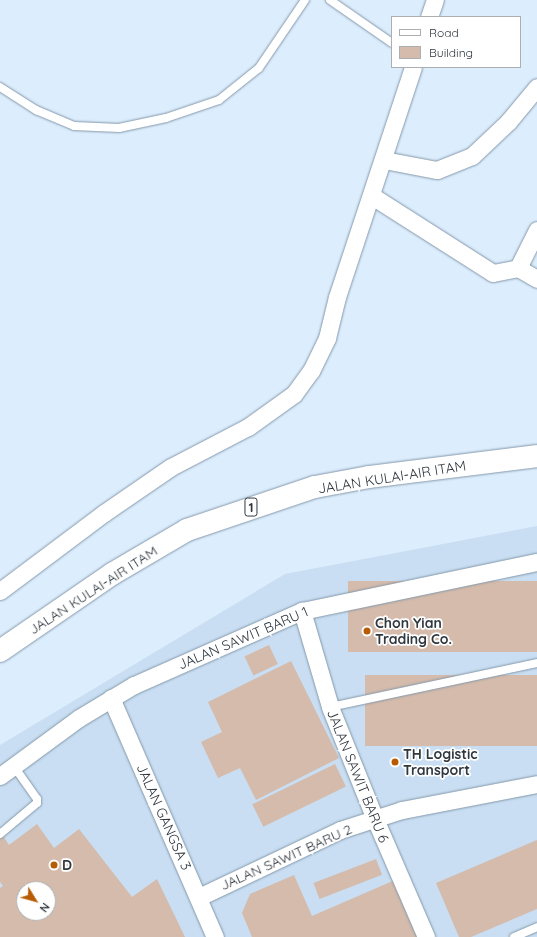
<!DOCTYPE html>
<style>
body{margin:0}
#map{position:relative;width:537px;height:937px;overflow:hidden;background:#dcedfd;font-family:Quicksand,sans-serif}
div>[style]{position:absolute}
.built>*{inset:0;background:#c9def2}
.building>*{inset:0;background:#d4bbab;transform-origin:0 0}
.roads{filter:drop-shadow(0 0 1px #8498aa) drop-shadow(0 0 1px #8498aa)}
.lane>*{height:8px;margin:-4px;padding:0 4px;transform-origin:4px;border-radius:4px;background:#fff}
.street>*{height:17px;margin:-8.5px;padding:0 8.5px;transform-origin:8.5px;border-radius:8.5px;background:#fff}
.highway>*{height:22px;margin:-11px;padding:0 11px;transform-origin:11px;border-radius:11px;background:#fff}
.dots>*{width:11px;height:11px;translate:-50% -50%;box-sizing:border-box;border:2px solid #fff;border-radius:50%}
span{translate:-50% -50%;white-space:nowrap;text-align:center;line-height:1.15;-webkit-text-stroke:3.5px #fff;paint-order:stroke}
.shield-label span{padding:1px 3px;background:#fff;border:1px solid;border-radius:3px;-webkit-text-stroke-width:0}
.shield-label{font-size:13px;color:#2f373f;font-weight:700}
.street-label{font-size:14px;color:#2f373f}
.poi-label{font-size:14px;color:#2f373f;font-weight:700}
.left{translate:0 -50%;text-align:left}
.legend{position:absolute;left:391px;top:16px;width:130px;height:52px;box-sizing:border-box;background:#fff;border:1px solid #acafb2;margin:0;padding:5px 7px;list-style:none;font-size:12px;color:#2f373f}
.legend li{display:flex;align-items:center;gap:8px;height:20px}
.legend b{width:20px;border:1px solid #acafb2}
.north{position:absolute;left:16px;top:881px;width:40px;height:40px;box-sizing:border-box;background:#fff;border:1px solid #acafb2;border-radius:50%;rotate:127deg;font-size:11px;font-weight:700;line-height:16px;text-align:center;color:#2f373f}
.north::after{content:'';display:block;margin:auto;width:14px;height:18px;background:#b85c04;clip-path:polygon(50% 0,100% 100%,50% 72%,0 100%)}
</style>
<div id="map">
<div class="built">
<div style="clip-path:polygon(evenodd,537px 526px,537px 937px,0 937px,0 745px,285px 574px,537px 526px,24px 889px,48px 889px,48px 913px,24px 913px,24px 889px)"></div>
</div>
<div class="building">
<div style="left:537px;top:581px;width:71px;height:189px;rotate:90deg"></div>
<div style="left:269px;top:645px;width:21px;height:27px;rotate:65deg"></div>
<div style="clip-path:polygon(291px 661px,339px 758px,256px 800px,240px 768px,218px 778px,201px 742px,222px 732px,208px 702px)"></div>
<div style="left:537px;top:675px;width:71px;height:172px;rotate:90deg"></div>
<div style="left:335px;top:764px;width:25px;height:92px;rotate:64deg"></div>
<div style="clip-path:polygon(evenodd,37px 824px,54px 848px,79px 829px,132px 897px,157px 879px,185px 937px,0 937px,0 888px,3px 886px,0 882px,0 838px,3px 836px,9px 845px,37px 824px,24px 889px,48px 889px,48px 913px,24px 913px,24px 889px)"></div>
<div style="clip-path:polygon(537px 840px,537px 909px,471px 937px,459px 937px,436px 883px)"></div>
<div style="left:376px;top:859px;width:17px;height:67px;rotate:69deg"></div>
<div style="clip-path:polygon(294px 875px,312px 916px,395px 880px,419px 937px,252px 937px,242px 913px,250px 894px)"></div>
</div>
<div class="roads">
<div class="lane">
<div style="left:330px;top:0;width:75px;rotate:34.7deg"></div>
<div style="left:0;top:87px;width:43px;rotate:32.6deg"></div>
<div style="left:36px;top:110px;width:41px;rotate:22.8deg"></div>
<div style="left:74px;top:126px;width:45px;rotate:2.5deg"></div>
<div style="left:119px;top:128px;width:48px;rotate:-12deg"></div>
<div style="left:166px;top:118px;width:56px;rotate:-18.8deg"></div>
<div style="left:219px;top:100px;width:51px;rotate:-38.7deg"></div>
<div style="left:259px;top:68px;width:82px;rotate:-55.9deg"></div>
<div style="left:330px;top:707px;width:212px;rotate:-12deg"></div>
<div style="left:0;top:834px;width:48px;rotate:-40deg"></div>
<div style="left:37px;top:803px;width:4px;rotate:-90deg"></div>
<div style="left:37px;top:799px;width:42px;rotate:-125.2deg"></div>
<div style="left:514px;top:937px;width:25px;rotate:-23deg"></div>
</div>
<div class="street">
<div style="left:429px;top:17px;width:18px;rotate:-71deg"></div>
<div style="left:384px;top:160px;width:54px;rotate:10.7deg"></div>
<div style="left:437px;top:170px;width:38px;rotate:-22deg"></div>
<div style="left:472px;top:156px;width:50px;rotate:-43.4deg"></div>
<div style="left:508px;top:122px;width:45px;rotate:-50.4deg"></div>
<div style="left:372px;top:196px;width:143px;rotate:32.5deg"></div>
<div style="left:493px;top:273px;width:25px;rotate:-11deg"></div>
<div style="left:537px;top:230px;width:42px;rotate:116.6deg"></div>
<div style="left:518px;top:268px;width:22px;rotate:30deg"></div>
<div style="left:0;top:591px;width:130px;rotate:-36.9deg"></div>
<div style="left:104px;top:513px;width:81px;rotate:-34.5deg"></div>
<div style="left:171px;top:467px;width:87px;rotate:-27.5deg"></div>
<div style="left:248px;top:427px;width:57px;rotate:-35.7deg"></div>
<div style="left:294px;top:394px;width:29px;rotate:-54deg"></div>
<div style="left:311px;top:371px;width:37px;rotate:-64deg"></div>
<div style="left:327px;top:338px;width:42px;rotate:-76.3deg"></div>
<div style="left:337px;top:297px;width:242px;rotate:-71.7deg"></div>
<div style="left:302px;top:611px;width:100px;rotate:73.7deg"></div>
<div style="left:330px;top:707px;width:121px;rotate:68.1deg"></div>
<div style="left:375px;top:819px;width:129px;rotate:66.6deg"></div>
<div style="left:111px;top:698px;width:261px;rotate:66.5deg"></div>
<div style="left:0;top:776px;width:98px;rotate:-36.3deg"></div>
<div style="left:79px;top:718px;width:64px;rotate:-31deg"></div>
<div style="left:134px;top:685px;width:184px;rotate:-23.8deg"></div>
<div style="left:302px;top:611px;width:240px;rotate:-11.8deg"></div>
<div style="left:199px;top:897px;width:156px;rotate:-25.4deg"></div>
<div style="left:340px;top:830px;width:65px;rotate:-17.9deg"></div>
<div style="left:402px;top:810px;width:137px;rotate:-10.9deg"></div>
</div>
<div class="highway">
<div style="left:0;top:651px;width:136px;rotate:-34.5deg"></div>
<div style="left:112px;top:574px;width:87px;rotate:-30.4deg"></div>
<div style="left:187px;top:530px;width:135px;rotate:-18.6deg"></div>
<div style="left:315px;top:487px;width:55px;rotate:-10.5deg"></div>
<div style="left:369px;top:477px;width:169px;rotate:-7.1deg"></div>
</div>
</div>
<div class="dots">
<div style="left:367px;top:631px;background:#b85c04"></div>
<div style="left:395px;top:762px;background:#b85c04"></div>
<div style="left:54px;top:865px;background:#b85c04"></div>
</div>
<div class="shield-label">
<span style="left:251px;top:507px">1</span>
</div>
<div class="street-label">
<span style="left:392px;top:477px;rotate:-9deg">JALAN KULAI-AIR ITAM</span>
<span style="left:93px;top:590px;rotate:-33deg">JALAN KULAI-AIR ITAM</span>
<span style="left:243px;top:638px;rotate:-23deg">JALAN SAWIT BARU 1</span>
<span style="left:358px;top:776px;rotate:68deg">JALAN SAWIT BARU 6</span>
<span style="left:164px;top:817px;rotate:66deg">JALAN GANGSA 3</span>
<span style="left:286px;top:857px;rotate:-24deg">JALAN SAWIT BARU 2</span>
</div>
<div class="poi-label">
<span class="left" style="left:375px;top:631px">Chon Yian<br>Trading Co.</span>
<span class="left" style="left:403px;top:762px">TH Logistic<br>Transport</span>
<span class="left" style="left:62px;top:865px">D</span>
</div>
<ul class="legend">
<li><b style="height:5px;background:#fff"></b>Road</li>
<li><b style="height:11px;background:#d4bbab"></b>Building</li>
</ul>
<div class="north">N</div>
</div>
